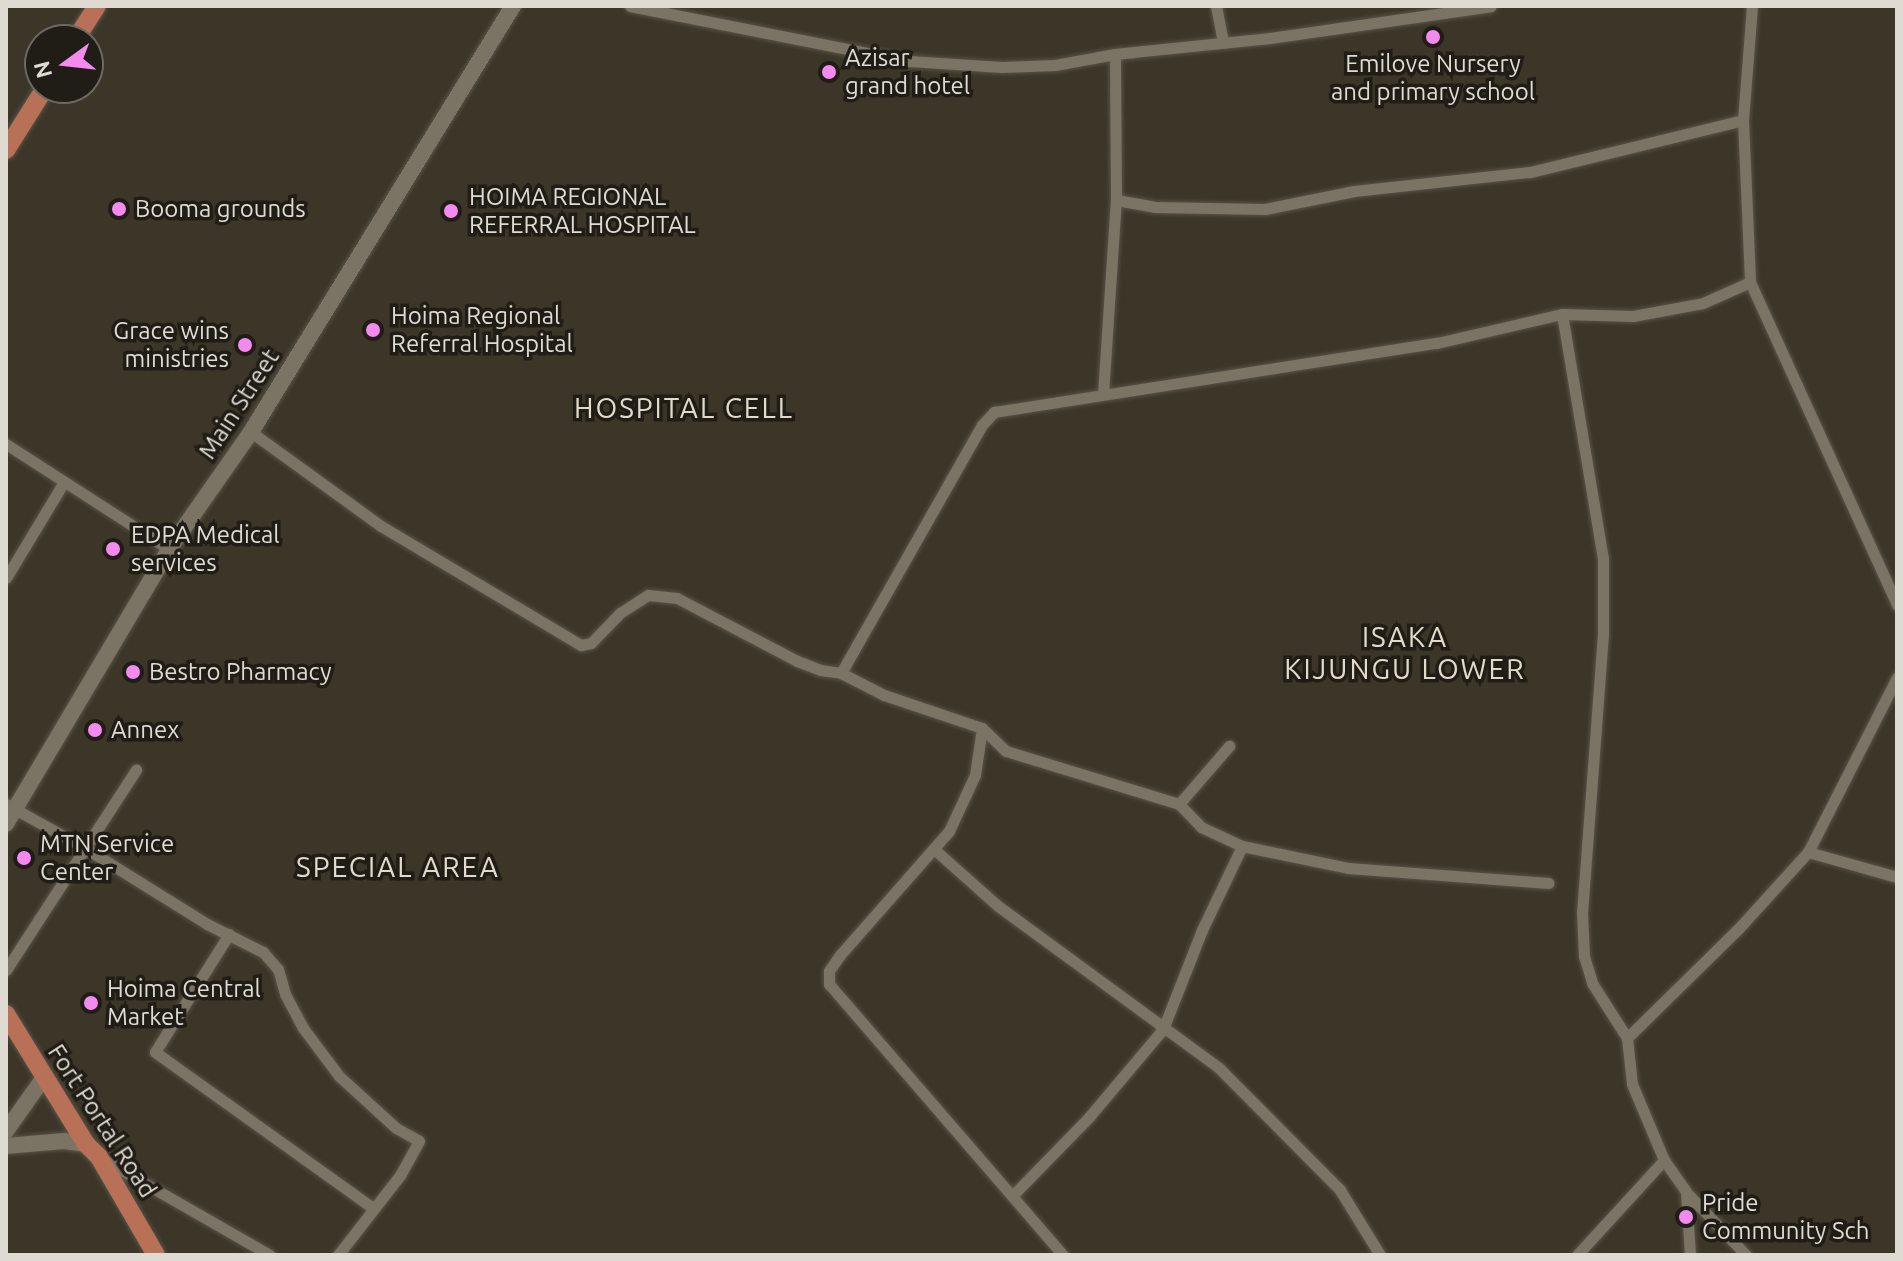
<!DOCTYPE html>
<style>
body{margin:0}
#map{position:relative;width:1903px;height:1261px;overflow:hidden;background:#3c3628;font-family:Ubuntu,sans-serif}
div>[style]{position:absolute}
.roads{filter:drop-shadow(0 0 2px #585247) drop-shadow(0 0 2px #585247)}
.street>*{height:11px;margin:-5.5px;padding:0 5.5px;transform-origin:5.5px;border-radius:5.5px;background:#7b7364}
.secondary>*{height:16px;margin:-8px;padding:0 8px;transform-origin:8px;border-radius:8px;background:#7b7364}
.primary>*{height:18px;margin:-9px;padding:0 9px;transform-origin:9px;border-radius:9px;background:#b87157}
.dots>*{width:22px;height:22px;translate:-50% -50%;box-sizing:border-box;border:4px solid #201d17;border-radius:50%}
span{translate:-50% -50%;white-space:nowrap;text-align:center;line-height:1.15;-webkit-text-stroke:7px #201d17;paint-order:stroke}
.poi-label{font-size:24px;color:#dfdbd3}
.left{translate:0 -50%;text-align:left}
.right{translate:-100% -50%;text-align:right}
.street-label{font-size:24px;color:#dfdbd3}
.quarter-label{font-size:28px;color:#e2dac9;letter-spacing:2px}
.frame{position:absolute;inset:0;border:8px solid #dfdbd3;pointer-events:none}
.north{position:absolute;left:24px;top:24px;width:80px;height:80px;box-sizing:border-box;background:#201d17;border:2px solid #6c6962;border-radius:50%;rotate:255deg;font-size:22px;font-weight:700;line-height:32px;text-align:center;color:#dfdbd3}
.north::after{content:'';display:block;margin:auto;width:28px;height:36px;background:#f489f0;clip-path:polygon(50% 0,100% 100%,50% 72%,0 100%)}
</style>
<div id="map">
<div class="roads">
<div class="street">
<div style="left:630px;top:6px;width:284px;rotate:11.2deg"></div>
<div style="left:909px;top:61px;width:93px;rotate:3.7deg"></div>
<div style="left:1002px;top:67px;width:53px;rotate:-2.2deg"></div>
<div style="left:1055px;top:65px;width:61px;rotate:-10.4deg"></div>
<div style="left:1115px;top:54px;width:156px;rotate:-5.9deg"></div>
<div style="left:1270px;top:38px;width:223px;rotate:-8.2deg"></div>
<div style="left:1216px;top:6px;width:36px;rotate:79deg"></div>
<div style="left:1752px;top:6px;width:114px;rotate:94.5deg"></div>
<div style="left:1743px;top:120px;width:162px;rotate:87.5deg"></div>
<div style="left:1750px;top:282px;width:355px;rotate:65.5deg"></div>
<div style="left:1116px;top:200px;width:39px;rotate:10deg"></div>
<div style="left:1154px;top:207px;width:111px;rotate:1deg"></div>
<div style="left:1265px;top:209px;width:91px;rotate:-11.4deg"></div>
<div style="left:1354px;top:191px;width:177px;rotate:-6.2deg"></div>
<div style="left:1530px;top:172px;width:219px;rotate:-13.7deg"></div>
<div style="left:1562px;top:314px;width:247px;rotate:80.5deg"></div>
<div style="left:1603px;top:558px;width:76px;rotate:90deg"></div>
<div style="left:1603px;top:634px;width:279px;rotate:94.3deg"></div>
<div style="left:1582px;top:912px;width:44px;rotate:87.4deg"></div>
<div style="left:1584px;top:956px;width:28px;rotate:73deg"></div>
<div style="left:1592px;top:983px;width:65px;rotate:57.5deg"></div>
<div style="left:1627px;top:1038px;width:46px;rotate:83.8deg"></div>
<div style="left:1632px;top:1084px;width:82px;rotate:67.2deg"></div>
<div style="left:1664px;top:1160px;width:39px;rotate:55deg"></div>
<div style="left:1686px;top:1192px;width:87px;rotate:46.4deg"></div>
<div style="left:1103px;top:394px;width:194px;rotate:-86.2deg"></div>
<div style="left:1116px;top:200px;width:146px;rotate:-90.4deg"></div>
<div style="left:251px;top:432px;width:160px;rotate:35.9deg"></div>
<div style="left:381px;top:526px;width:233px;rotate:30.8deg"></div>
<div style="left:581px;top:645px;width:10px;rotate:-11deg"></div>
<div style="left:591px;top:643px;width:42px;rotate:-46deg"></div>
<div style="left:620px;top:613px;width:33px;rotate:-33deg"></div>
<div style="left:648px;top:595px;width:29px;rotate:6deg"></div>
<div style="left:677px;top:598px;width:136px;rotate:27.7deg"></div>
<div style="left:797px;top:661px;width:25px;rotate:21deg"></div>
<div style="left:820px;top:670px;width:21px;rotate:8deg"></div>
<div style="left:841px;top:673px;width:48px;rotate:27.1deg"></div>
<div style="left:884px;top:695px;width:103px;rotate:18.6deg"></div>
<div style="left:982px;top:728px;width:33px;rotate:44deg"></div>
<div style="left:1006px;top:751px;width:181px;rotate:17deg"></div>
<div style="left:1179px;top:804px;width:32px;rotate:46deg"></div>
<div style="left:1201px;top:827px;width:45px;rotate:24.9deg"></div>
<div style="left:1242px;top:846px;width:108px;rotate:11.7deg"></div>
<div style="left:1348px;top:868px;width:201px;rotate:4.3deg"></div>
<div style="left:6px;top:444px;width:194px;rotate:32.8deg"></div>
<div style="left:6px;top:578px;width:112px;rotate:-58.9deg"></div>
<div style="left:841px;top:673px;width:285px;rotate:-60.4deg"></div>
<div style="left:982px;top:425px;width:18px;rotate:-47deg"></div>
<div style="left:994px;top:412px;width:448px;rotate:-8.9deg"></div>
<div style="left:1437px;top:343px;width:128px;rotate:-13.1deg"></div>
<div style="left:1562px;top:314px;width:71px;rotate:1.6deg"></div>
<div style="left:1633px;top:316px;width:71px;rotate:-10.5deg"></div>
<div style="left:1703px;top:303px;width:51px;rotate:-24.1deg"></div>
<div style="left:982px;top:728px;width:48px;rotate:98.5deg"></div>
<div style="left:975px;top:775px;width:62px;rotate:114.9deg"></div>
<div style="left:949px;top:831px;width:165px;rotate:131.3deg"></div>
<div style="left:840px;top:955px;width:19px;rotate:125deg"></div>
<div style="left:829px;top:971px;width:13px;rotate:90deg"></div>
<div style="left:829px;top:984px;width:358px;rotate:49.2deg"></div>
<div style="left:6px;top:804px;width:90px;rotate:29.1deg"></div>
<div style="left:85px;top:848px;width:144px;rotate:31.9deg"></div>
<div style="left:207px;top:924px;width:63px;rotate:26.6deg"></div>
<div style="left:263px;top:952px;width:23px;rotate:49deg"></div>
<div style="left:278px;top:969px;width:26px;rotate:74deg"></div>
<div style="left:285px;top:994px;width:38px;rotate:62deg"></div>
<div style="left:303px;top:1028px;width:60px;rotate:53.1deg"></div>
<div style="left:339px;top:1076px;width:77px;rotate:42.4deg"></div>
<div style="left:396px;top:1128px;width:26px;rotate:29deg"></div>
<div style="left:419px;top:1141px;width:38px;rotate:119deg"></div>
<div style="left:401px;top:1174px;width:103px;rotate:127.9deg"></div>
<div style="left:1179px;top:804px;width:77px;rotate:-49.2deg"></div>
<div style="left:935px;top:850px;width:84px;rotate:41.6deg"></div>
<div style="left:998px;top:906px;width:274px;rotate:36.2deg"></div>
<div style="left:1219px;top:1068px;width:172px;rotate:45.2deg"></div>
<div style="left:1340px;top:1190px;width:76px;rotate:58.4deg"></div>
<div style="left:1808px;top:852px;width:92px;rotate:15.7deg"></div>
<div style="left:229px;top:934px;width:139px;rotate:122.1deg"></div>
<div style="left:155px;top:1052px;width:268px;rotate:35.6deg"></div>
<div style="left:6px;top:970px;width:239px;rotate:-57deg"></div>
<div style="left:1627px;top:1038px;width:157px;rotate:-44.5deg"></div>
<div style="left:1739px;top:928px;width:103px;rotate:-47.8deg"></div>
<div style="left:1808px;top:852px;width:196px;rotate:-63deg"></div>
<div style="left:104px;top:1160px;width:191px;rotate:29.8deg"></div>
<div style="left:1686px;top:1192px;width:63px;rotate:86.4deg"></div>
<div style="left:1013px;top:1195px;width:109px;rotate:-45.7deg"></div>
<div style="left:1089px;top:1117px;width:115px;rotate:-49.9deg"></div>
<div style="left:1163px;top:1029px;width:106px;rotate:-68.5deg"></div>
<div style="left:1202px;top:930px;width:93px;rotate:-64.5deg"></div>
<div style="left:1577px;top:1255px;width:129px;rotate:-47.5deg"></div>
</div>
<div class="secondary">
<div style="left:6px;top:824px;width:320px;rotate:-59.3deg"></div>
<div style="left:169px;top:549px;width:143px;rotate:-55deg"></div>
<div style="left:251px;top:432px;width:500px;rotate:-58.41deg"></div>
<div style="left:6px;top:1131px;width:67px;rotate:-54.7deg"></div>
<div style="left:6px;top:1146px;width:58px;rotate:-4.9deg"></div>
<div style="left:64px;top:1141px;width:22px;rotate:8deg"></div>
</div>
<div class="primary">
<div style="left:75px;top:40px;width:40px;rotate:-57.1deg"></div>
<div style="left:6px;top:150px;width:73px;rotate:-57.8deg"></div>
<div style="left:6px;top:1014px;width:153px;rotate:58.4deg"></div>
<div style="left:86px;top:1144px;width:18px;rotate:45deg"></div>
<div style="left:99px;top:1157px;width:113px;rotate:59.8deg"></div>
</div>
</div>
<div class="dots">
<div style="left:1433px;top:37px;background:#f489f0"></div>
<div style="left:829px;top:72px;background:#f489f0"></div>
<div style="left:119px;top:209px;background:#f489f0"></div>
<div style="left:451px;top:211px;background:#f489f0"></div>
<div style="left:373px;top:330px;background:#f489f0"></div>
<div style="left:245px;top:345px;background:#f489f0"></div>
<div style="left:113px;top:549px;background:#f489f0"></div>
<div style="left:133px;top:672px;background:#f489f0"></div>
<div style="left:95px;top:730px;background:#f489f0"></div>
<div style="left:24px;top:858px;background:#f489f0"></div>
<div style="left:91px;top:1003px;background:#f489f0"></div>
<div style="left:1686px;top:1217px;background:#f489f0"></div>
</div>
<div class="poi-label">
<span class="left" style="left:845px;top:72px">Azisar<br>grand hotel</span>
<span style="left:1433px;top:78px">Emilove Nursery<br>and primary school</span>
<span class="left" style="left:469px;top:211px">HOIMA REGIONAL<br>REFERRAL HOSPITAL</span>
<span class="left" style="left:135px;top:209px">Booma grounds</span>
<span class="left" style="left:391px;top:330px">Hoima Regional<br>Referral Hospital</span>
<span class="right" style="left:229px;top:345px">Grace wins<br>ministries</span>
<span class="left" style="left:131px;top:549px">EDPA Medical<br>services</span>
<span class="left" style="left:149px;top:672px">Bestro Pharmacy</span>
<span class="left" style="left:111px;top:730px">Annex</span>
<span class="left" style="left:40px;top:858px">MTN Service<br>Center</span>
<span class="left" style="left:107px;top:1003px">Hoima Central<br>Market</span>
<span class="left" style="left:1702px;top:1217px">Pride<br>Community Sch</span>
</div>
<div class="street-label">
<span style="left:239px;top:404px;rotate:-57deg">Main Street</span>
<span style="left:102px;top:1121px;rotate:57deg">Fort Portal Road</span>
</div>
<div class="quarter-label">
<span style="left:684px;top:408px">HOSPITAL CELL</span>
<span style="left:1405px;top:653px">ISAKA<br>KIJUNGU LOWER</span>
<span style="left:398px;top:867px">SPECIAL AREA</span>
</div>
<div class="frame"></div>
<div class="north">N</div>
</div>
